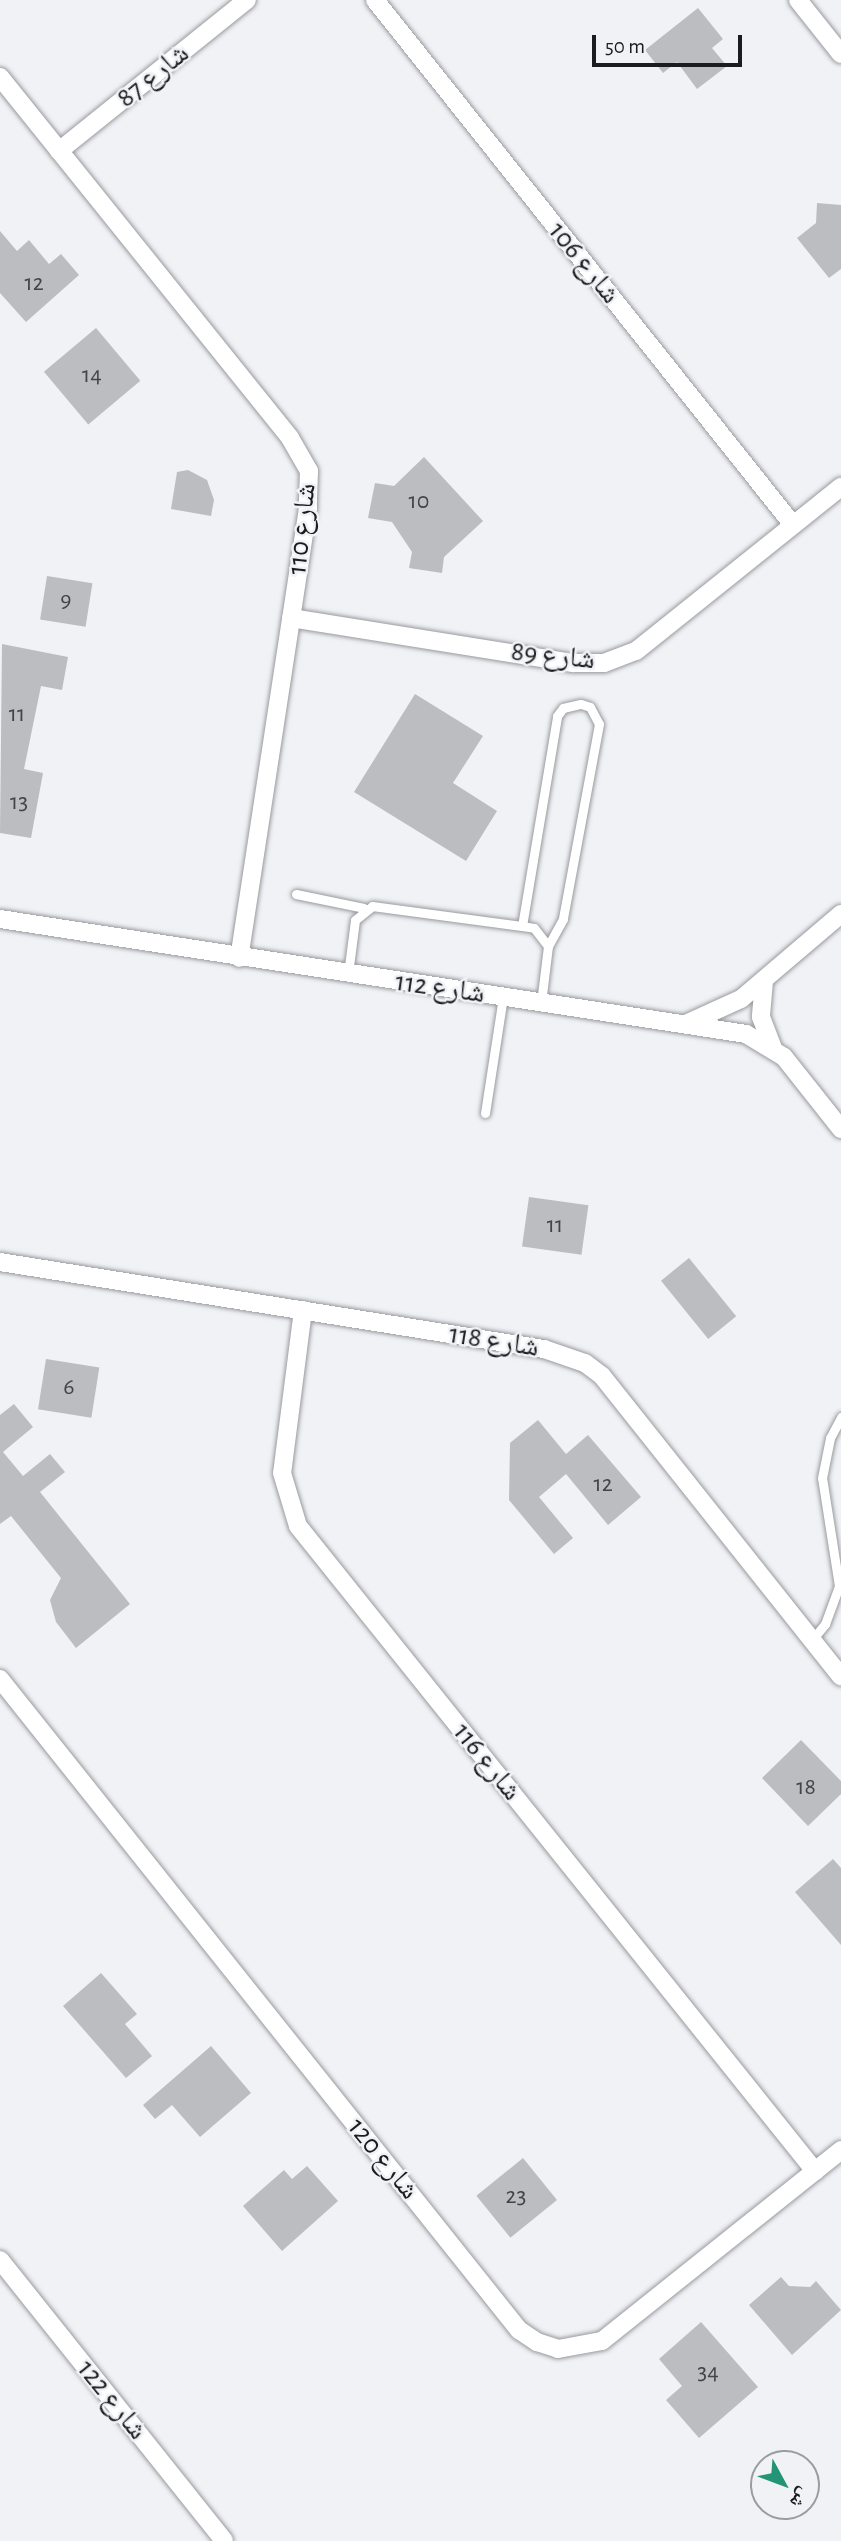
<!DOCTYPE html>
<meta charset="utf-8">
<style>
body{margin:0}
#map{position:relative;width:841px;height:2541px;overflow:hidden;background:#f0f2f6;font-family:"Alegreya Sans","Noto Naskh Arabic",sans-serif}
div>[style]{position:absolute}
.building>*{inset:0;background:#bbbdc1;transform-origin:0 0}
.roads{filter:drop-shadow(0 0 2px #999a9e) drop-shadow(0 0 2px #999a9e)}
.lane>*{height:9px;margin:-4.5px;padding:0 4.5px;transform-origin:4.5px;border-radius:4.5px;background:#fff}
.street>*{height:18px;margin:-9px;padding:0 9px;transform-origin:9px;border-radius:9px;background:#fff}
span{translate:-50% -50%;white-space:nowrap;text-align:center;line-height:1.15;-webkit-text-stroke:5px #f0f2f6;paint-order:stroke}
.number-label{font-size:24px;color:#444447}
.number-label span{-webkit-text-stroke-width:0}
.street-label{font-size:28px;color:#1c1c1e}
.north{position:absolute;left:750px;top:2450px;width:70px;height:70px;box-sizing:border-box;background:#f0f2f6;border:2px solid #9b9ca0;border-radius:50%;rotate:131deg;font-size:19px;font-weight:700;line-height:28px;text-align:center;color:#1c1c1e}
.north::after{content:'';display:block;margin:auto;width:24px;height:32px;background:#239476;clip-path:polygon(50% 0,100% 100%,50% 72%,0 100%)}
.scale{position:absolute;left:592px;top:35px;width:150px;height:32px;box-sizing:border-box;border:4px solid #1c1c1e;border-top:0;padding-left:9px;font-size:21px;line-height:24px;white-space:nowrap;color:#1c1c1e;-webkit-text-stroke:5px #f0f2f6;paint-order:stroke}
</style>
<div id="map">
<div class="building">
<div style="clip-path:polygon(698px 8px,723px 39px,712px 48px,727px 66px,697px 89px,677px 62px,663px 73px,645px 50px)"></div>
<div style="clip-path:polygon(817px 203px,841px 205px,841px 269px,829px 278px,797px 238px,816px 223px)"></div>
<div style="clip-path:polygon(0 231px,17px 251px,29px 240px,49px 264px,61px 254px,79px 275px,26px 322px,0 293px)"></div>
<div style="left:96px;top:328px;width:69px;height:68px;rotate:50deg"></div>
<div style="clip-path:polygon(424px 457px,483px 521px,444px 557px,442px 573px,409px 568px,412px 552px,392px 522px,368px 518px,375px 483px,394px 486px)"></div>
<div style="clip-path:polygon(188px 470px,207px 480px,214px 500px,211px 516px,171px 509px,177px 472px)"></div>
<div style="left:47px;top:576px;width:46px;height:44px;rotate:9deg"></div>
<div style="clip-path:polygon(2px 644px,68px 657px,62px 690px,41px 686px,24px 769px,43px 773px,31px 838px,0 833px)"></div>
<div style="clip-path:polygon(415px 694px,483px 736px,453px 783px,497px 811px,466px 861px,354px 792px)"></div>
<div style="left:529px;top:1197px;width:60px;height:50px;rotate:8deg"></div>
<div style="left:689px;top:1258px;width:75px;height:36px;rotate:51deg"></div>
<div style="left:46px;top:1359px;width:54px;height:51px;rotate:9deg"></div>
<div style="clip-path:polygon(14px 1404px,33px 1427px,3px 1452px,23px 1476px,50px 1454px,65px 1472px,40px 1492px,130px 1604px,76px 1648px,56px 1622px,50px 1600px,61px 1578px,11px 1516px,0 1524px,0 1415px)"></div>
<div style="clip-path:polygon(538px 1420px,566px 1454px,588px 1435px,641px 1497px,608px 1525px,566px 1474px,539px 1497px,573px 1538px,554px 1554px,509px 1500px,510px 1443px)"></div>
<div style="clip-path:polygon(801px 1740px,841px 1781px,841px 1794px,808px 1826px,762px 1778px)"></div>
<div style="clip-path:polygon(833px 1859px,841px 1868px,841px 1945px,795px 1892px)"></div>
<div style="clip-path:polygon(101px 1973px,137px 2014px,125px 2024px,152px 2056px,126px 2078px,63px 2006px)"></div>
<div style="clip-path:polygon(211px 2046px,251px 2093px,200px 2137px,172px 2105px,155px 2119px,143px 2105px)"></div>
<div style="left:523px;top:2158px;width:54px;height:60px;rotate:51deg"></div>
<div style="clip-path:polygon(307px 2166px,338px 2201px,282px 2251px,243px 2206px,284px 2170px,292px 2179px)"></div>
<div style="clip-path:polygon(781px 2277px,789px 2286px,810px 2287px,816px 2281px,841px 2310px,792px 2355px,749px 2305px)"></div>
<div style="clip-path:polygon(701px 2322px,758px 2387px,699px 2438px,666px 2400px,682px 2386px,659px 2359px)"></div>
</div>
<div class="roads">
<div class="lane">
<div style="left:296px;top:894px;width:69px;rotate:11.6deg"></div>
<div style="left:522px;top:926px;width:213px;rotate:-80.5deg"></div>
<div style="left:557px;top:716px;width:10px;rotate:-53deg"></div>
<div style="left:563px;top:708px;width:18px;rotate:-13deg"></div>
<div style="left:581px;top:704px;width:9px;rotate:18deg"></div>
<div style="left:590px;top:707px;width:19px;rotate:62deg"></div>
<div style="left:599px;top:724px;width:198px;rotate:100.5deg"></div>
<div style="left:563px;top:919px;width:31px;rotate:119deg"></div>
<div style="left:348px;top:974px;width:54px;rotate:-82.6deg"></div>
<div style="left:355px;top:920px;width:22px;rotate:-39deg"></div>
<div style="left:372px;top:906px;width:151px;rotate:7.6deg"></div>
<div style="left:522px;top:926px;width:12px;rotate:9deg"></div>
<div style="left:534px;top:928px;width:23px;rotate:52deg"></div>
<div style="left:548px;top:946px;width:57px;rotate:97deg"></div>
<div style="left:485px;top:1113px;width:117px;rotate:-81.2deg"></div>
<div style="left:812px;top:1640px;width:21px;rotate:-51deg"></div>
<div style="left:825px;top:1624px;width:40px;rotate:-69.8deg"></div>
<div style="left:839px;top:1586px;width:109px;rotate:-98.9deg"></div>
<div style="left:822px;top:1478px;width:41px;rotate:-78.7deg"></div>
<div style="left:830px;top:1438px;width:24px;rotate:-62deg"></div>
</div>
<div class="street">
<div style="left:375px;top:0;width:671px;rotate:51.47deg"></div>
<div style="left:798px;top:0;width:69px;rotate:51.5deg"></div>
<div style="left:0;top:77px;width:463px;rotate:51.2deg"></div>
<div style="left:290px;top:438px;width:38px;rotate:60deg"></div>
<div style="left:309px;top:471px;width:37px;rotate:92deg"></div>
<div style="left:308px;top:508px;width:455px;rotate:98.7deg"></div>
<div style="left:59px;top:151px;width:241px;rotate:-38.8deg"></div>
<div style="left:291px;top:618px;width:286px;rotate:9.1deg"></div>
<div style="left:573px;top:663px;width:31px"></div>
<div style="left:604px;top:663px;width:34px;rotate:-21deg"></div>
<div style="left:636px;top:651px;width:263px;rotate:-38.7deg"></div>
<div style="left:0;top:919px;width:755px;rotate:8.76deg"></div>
<div style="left:746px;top:1034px;width:44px;rotate:31.2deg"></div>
<div style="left:784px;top:1057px;width:92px;rotate:51.6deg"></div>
<div style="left:764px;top:981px;width:36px;rotate:95deg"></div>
<div style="left:761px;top:1017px;width:34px;rotate:69deg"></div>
<div style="left:688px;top:1023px;width:58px;rotate:-24.4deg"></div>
<div style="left:741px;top:999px;width:131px;rotate:-40.4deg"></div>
<div style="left:0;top:1262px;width:551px;rotate:9.09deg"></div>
<div style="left:544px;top:1349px;width:43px;rotate:18.9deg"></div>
<div style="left:585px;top:1363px;width:21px;rotate:37deg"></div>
<div style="left:602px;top:1376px;width:384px;rotate:51.5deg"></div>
<div style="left:303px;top:1310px;width:164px;rotate:97.3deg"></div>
<div style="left:282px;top:1473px;width:55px;rotate:73.2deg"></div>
<div style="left:298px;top:1526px;width:827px;rotate:51.29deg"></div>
<div style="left:0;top:1679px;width:833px;rotate:51.44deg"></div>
<div style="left:519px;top:2330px;width:22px;rotate:34deg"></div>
<div style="left:537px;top:2342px;width:22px;rotate:18deg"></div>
<div style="left:558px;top:2349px;width:45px;rotate:-10.3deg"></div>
<div style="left:602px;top:2341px;width:306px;rotate:-38.6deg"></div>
<div style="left:0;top:2260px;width:359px;rotate:51.4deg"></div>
</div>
</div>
<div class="number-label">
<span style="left:34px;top:284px">12</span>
<span style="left:92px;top:376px">14</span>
<span style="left:419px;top:502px">10</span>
<span style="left:66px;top:601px">9</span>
<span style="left:17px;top:715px">11</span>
<span style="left:19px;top:803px">13</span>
<span style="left:555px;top:1226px">11</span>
<span style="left:69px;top:1388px">6</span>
<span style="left:603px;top:1485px">12</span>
<span style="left:806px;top:1788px">18</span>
<span style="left:516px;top:2197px">23</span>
<span style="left:708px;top:2373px">34</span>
</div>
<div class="street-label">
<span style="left:153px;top:76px;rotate:-39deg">شارع 87</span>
<span style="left:584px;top:263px;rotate:51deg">شارع 106</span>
<span style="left:302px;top:529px;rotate:-84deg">شارع 110</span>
<span style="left:553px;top:656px;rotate:6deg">شارع 89</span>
<span style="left:440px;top:988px;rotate:8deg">شارع 112</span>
<span style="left:494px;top:1341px;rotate:9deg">شارع 118</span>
<span style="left:487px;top:1762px;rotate:51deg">شارع 116</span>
<span style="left:383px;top:2159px;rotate:51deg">شارع 120</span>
<span style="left:112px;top:2400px;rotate:51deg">شارع 122</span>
</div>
<div class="north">ش</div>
<div class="scale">50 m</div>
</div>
